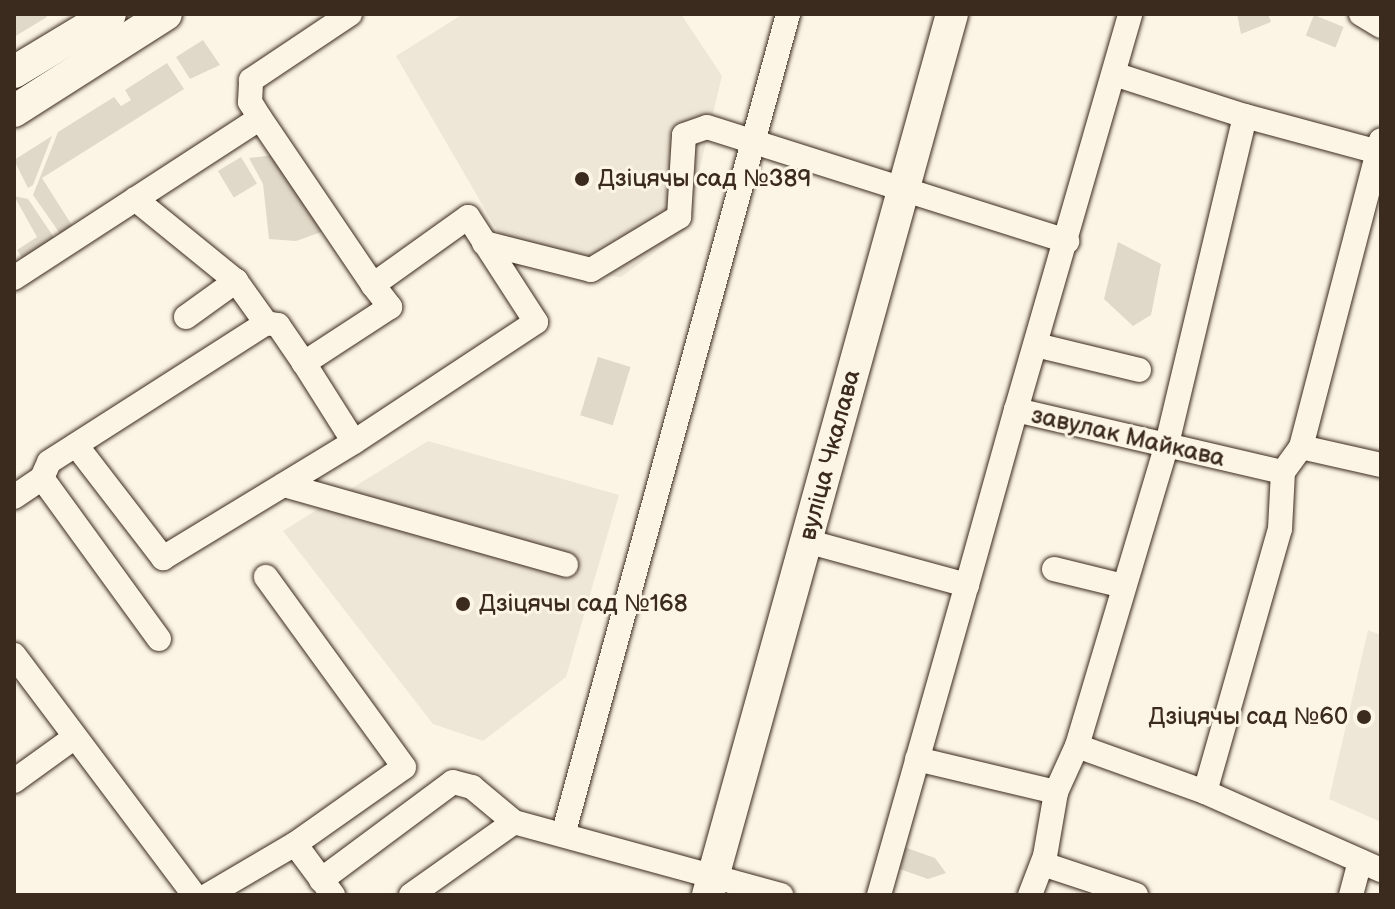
<!DOCTYPE html>
<meta charset="utf-8">
<style>
body{margin:0}
#map{position:relative;width:1395px;height:909px;overflow:hidden;background:#fcf5e5;font-family:"Balsamiq Sans",sans-serif}
div>[style]{position:absolute}
.built>*{inset:0;background:#eee6d6}
.green>*{inset:0;background:#e0d8c8;transform-origin:0 0}
.roads{filter:drop-shadow(0 0 2px #3b2a1e) drop-shadow(0 0 2px #3b2a1e)}
.minor>*{height:24px;margin:-12px;padding:0 12px;transform-origin:12px;border-radius:12px;background:#fcf5e5}
.major>*{height:32px;margin:-16px;padding:0 16px;transform-origin:16px;border-radius:16px;background:#fcf5e5}
.dots>*{width:22px;height:22px;translate:-50% -50%;box-sizing:border-box;border:4px solid #fcf5e5;border-radius:50%}
span{translate:-50% -50%;white-space:nowrap;text-align:center;line-height:1.15;-webkit-text-stroke:6px #fcf5e5;paint-order:stroke}
.poi-label{font-size:24px;color:#3b2a1e}
.left{translate:0 -50%;text-align:left}
.right{translate:-100% -50%;text-align:right}
.street-label{font-size:24px;color:#3b2a1e}
.frame{position:absolute;inset:0;border:16px solid #3b2a1e;pointer-events:none}
</style>
<div id="map">
<div class="built">
<div style="clip-path:polygon(463px 14px,681px 14px,722px 76px,685px 230px,621px 277px,518px 266px,396px 56px)"></div>
<div style="clip-path:polygon(428px 441px,619px 495px,566px 677px,483px 741px,433px 724px,283px 531px)"></div>
<div style="clip-path:polygon(1368px 630px,1381px 635px,1381px 822px,1329px 799px)"></div>
</div>
<div class="green">
<div style="clip-path:polygon(14px 14px,45px 14px,47px 17px,14px 37px)"></div>
<div style="clip-path:polygon(1237px 14px,1268px 14px,1271px 22px,1241px 34px)"></div>
<div style="left:1314px;top:15px;width:32px;height:22px;rotate:22deg"></div>
<div style="clip-path:polygon(203px 40px,220px 65px,190px 79px,176px 57px)"></div>
<div style="clip-path:polygon(167px 63px,184px 89px,42px 178px,73px 227px,61px 235px,33px 195px,58px 132px,114px 97px,121px 106px,131px 100px,125px 90px)"></div>
<div style="clip-path:polygon(52px 136px,33px 185px,28px 188px,14px 160px)"></div>
<div style="clip-path:polygon(273px 155px,327px 230px,296px 241px,269px 239px,263px 184px,249px 158px)"></div>
<div style="left:241px;top:157px;width:31px;height:27px;rotate:59deg"></div>
<div style="clip-path:polygon(14px 196px,28px 199px,55px 239px,23px 259px,17px 250px,37px 237px)"></div>
<div style="clip-path:polygon(1118px 242px,1161px 264px,1151px 315px,1133px 326px,1104px 299px)"></div>
<div style="left:598px;top:357px;width:34px;height:61px;rotate:17deg"></div>
<div style="clip-path:polygon(901px 846px,935px 858px,946px 873px,928px 879px,894px 867px)"></div>
</div>
<div class="roads">
<div class="minor">
<div style="left:1361px;top:14px;width:23px;rotate:31deg"></div>
<div style="left:1114px;top:74px;width:138px;rotate:17.8deg"></div>
<div style="left:260px;top:118px;width:202px;rotate:55.9deg"></div>
<div style="left:484px;top:243px;width:110px;rotate:14.2deg"></div>
<div style="left:591px;top:270px;width:103px;rotate:-31.1deg"></div>
<div style="left:679px;top:217px;width:82px;rotate:-86.5deg"></div>
<div style="left:684px;top:135px;width:24px;rotate:-19deg"></div>
<div style="left:707px;top:127px;width:378px;rotate:17.6deg"></div>
<div style="left:14px;top:278px;width:293px;rotate:-33deg"></div>
<div style="left:260px;top:118px;width:19px;rotate:-122deg"></div>
<div style="left:250px;top:102px;width:22px;rotate:-87deg"></div>
<div style="left:251px;top:80px;width:119px;rotate:-33.7deg"></div>
<div style="left:186px;top:317px;width:62px;rotate:-35.8deg"></div>
<div style="left:1036px;top:345px;width:106px;rotate:13.6deg"></div>
<div style="left:304px;top:363px;width:93px;rotate:57.7deg"></div>
<div style="left:1016px;top:410px;width:412px;rotate:-73.9deg"></div>
<div style="left:76px;top:445px;width:143px;rotate:52.4deg"></div>
<div style="left:163px;top:558px;width:223px;rotate:-31.3deg"></div>
<div style="left:354px;top:442px;width:218px;rotate:-33.4deg"></div>
<div style="left:536px;top:322px;width:125px;rotate:-122.9deg"></div>
<div style="left:468px;top:217px;width:117px;rotate:144.4deg"></div>
<div style="left:373px;top:285px;width:28px;rotate:52deg"></div>
<div style="left:390px;top:307px;width:103px;rotate:146.9deg"></div>
<div style="left:304px;top:363px;width:46px;rotate:-124.4deg"></div>
<div style="left:278px;top:325px;width:12px;rotate:-171deg"></div>
<div style="left:1301px;top:447px;width:82px;rotate:12.7deg"></div>
<div style="left:1283px;top:472px;width:31px;rotate:-54deg"></div>
<div style="left:1301px;top:447px;width:317px;rotate:-75.4deg"></div>
<div style="left:42px;top:478px;width:199px;rotate:54deg"></div>
<div style="left:284px;top:485px;width:293px;rotate:15.8deg"></div>
<div style="left:14px;top:497px;width:34px;rotate:-34deg"></div>
<div style="left:42px;top:478px;width:17px;rotate:-66deg"></div>
<div style="left:49px;top:462px;width:258px;rotate:-32.6deg"></div>
<div style="left:266px;top:323px;width:52px;rotate:-125.5deg"></div>
<div style="left:236px;top:281px;width:130px;rotate:-140.9deg"></div>
<div style="left:806px;top:541px;width:167px;rotate:15.3deg"></div>
<div style="left:967px;top:585px;width:182px;rotate:-74.4deg"></div>
<div style="left:1016px;top:410px;width:274px;rotate:13.1deg"></div>
<div style="left:1054px;top:569px;width:72px;rotate:13.7deg"></div>
<div style="left:14px;top:655px;width:300px;rotate:53.1deg"></div>
<div style="left:1077px;top:746px;width:311px;rotate:-73.4deg"></div>
<div style="left:1166px;top:448px;width:341px;rotate:-76.6deg"></div>
<div style="left:1245px;top:116px;width:138px;rotate:15.1deg"></div>
<div style="left:917px;top:759px;width:143px;rotate:13.4deg"></div>
<div style="left:14px;top:781px;width:75px;rotate:-35.8deg"></div>
<div style="left:1205px;top:792px;width:273px;rotate:-74.1deg"></div>
<div style="left:1280px;top:529px;width:57px;rotate:-87deg"></div>
<div style="left:563px;top:835px;width:851px;rotate:-74.67deg"></div>
<div style="left:295px;top:844px;width:64px;rotate:53.3deg"></div>
<div style="left:1043px;top:864px;width:98px;rotate:18.4deg"></div>
<div style="left:321px;top:880px;width:164px;rotate:-36.6deg"></div>
<div style="left:453px;top:782px;width:20px;rotate:15deg"></div>
<div style="left:472px;top:787px;width:55px;rotate:39.8deg"></div>
<div style="left:208px;top:895px;width:101px;rotate:-30.4deg"></div>
<div style="left:295px;top:844px;width:133px;rotate:-35.2deg"></div>
<div style="left:404px;top:767px;width:235px;rotate:-126deg"></div>
<div style="left:411px;top:895px;width:126px;rotate:-35.3deg"></div>
<div style="left:514px;top:822px;width:277px;rotate:15.3deg"></div>
<div style="left:879px;top:895px;width:322px;rotate:-74.2deg"></div>
<div style="left:1030px;top:895px;width:42px;rotate:-69deg"></div>
<div style="left:1045px;top:856px;width:65px;rotate:-80.2deg"></div>
<div style="left:1056px;top:792px;width:51px;rotate:-65.5deg"></div>
<div style="left:1077px;top:746px;width:136px;rotate:19.8deg"></div>
<div style="left:1205px;top:792px;width:193px;rotate:23.9deg"></div>
<div style="left:1351px;top:895px;width:35px;rotate:-75deg"></div>
</div>
<div class="major">
<div style="left:14px;top:72px;width:112px;rotate:-31.1deg"></div>
<div style="left:14px;top:111px;width:180px;rotate:-32.5deg"></div>
<div style="left:708px;top:895px;width:914px;rotate:-74.52deg"></div>
</div>
</div>
<div class="dots">
<div style="left:582px;top:179px;background:#3b2a1e"></div>
<div style="left:463px;top:604px;background:#3b2a1e"></div>
<div style="left:1364px;top:717px;background:#3b2a1e"></div>
</div>
<div class="poi-label">
<span class="left" style="left:598px;top:179px">Дзіцячы сад №389</span>
<span class="left" style="left:479px;top:604px">Дзіцячы сад №168</span>
<span class="right" style="left:1348px;top:717px">Дзіцячы сад №60</span>
</div>
<div class="street-label">
<span style="left:1128px;top:437px;rotate:13deg">завулак Майкава</span>
<span style="left:830px;top:455px;rotate:-75deg">вуліца Чкалава</span>
</div>
<div class="frame"></div>
</div>
